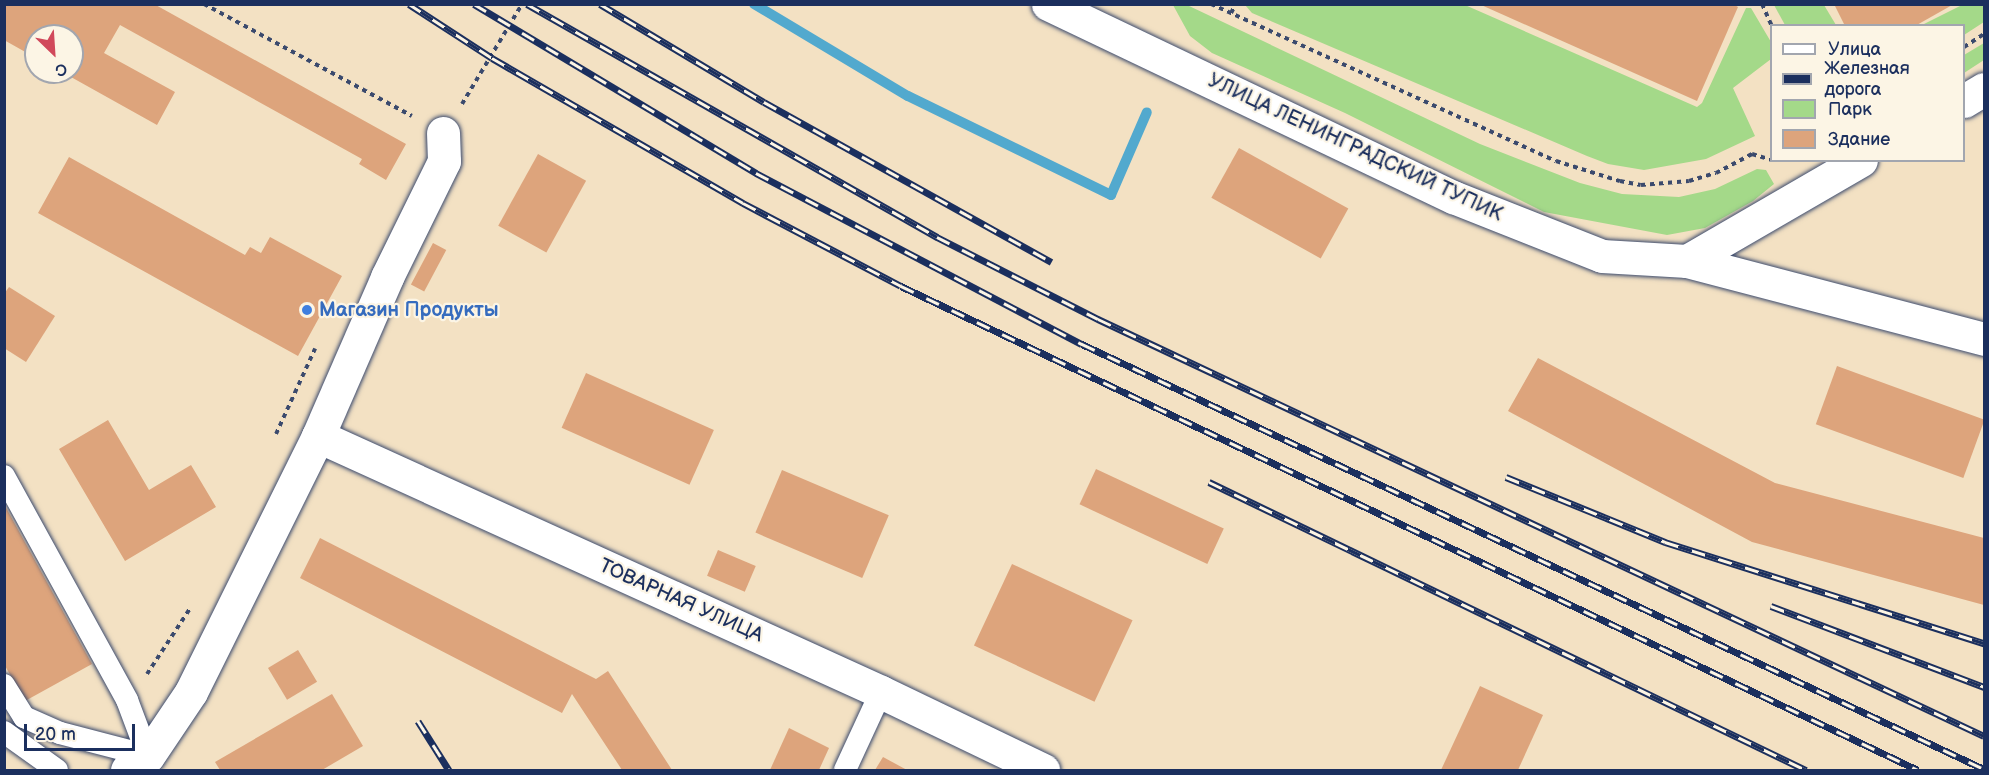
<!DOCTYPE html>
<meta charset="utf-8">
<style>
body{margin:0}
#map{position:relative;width:1989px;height:775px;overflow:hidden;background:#f3e1c3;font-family:"Balsamiq Sans",sans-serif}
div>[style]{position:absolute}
.green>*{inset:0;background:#a4d989}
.stream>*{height:10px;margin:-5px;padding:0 5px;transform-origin:5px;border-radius:5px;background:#52a9ce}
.building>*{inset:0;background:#dda47c;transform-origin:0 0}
.path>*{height:4px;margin-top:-2px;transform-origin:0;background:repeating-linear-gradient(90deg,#3b4a6d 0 4.5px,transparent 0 9px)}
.roads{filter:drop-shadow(0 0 2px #3b4a6d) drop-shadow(0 0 2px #3b4a6d)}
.service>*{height:22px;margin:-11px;padding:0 11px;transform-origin:11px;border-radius:11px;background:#fff}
.minor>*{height:33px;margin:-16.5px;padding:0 16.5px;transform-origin:16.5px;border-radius:16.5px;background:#fff}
.rail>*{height:7px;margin-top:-3.5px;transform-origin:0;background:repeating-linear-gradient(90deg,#fcf5e5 0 14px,#1b2f5e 0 28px);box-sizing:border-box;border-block:2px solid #1b2f5e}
.dots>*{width:16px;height:16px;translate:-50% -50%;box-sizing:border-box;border:3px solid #fcf5e5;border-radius:50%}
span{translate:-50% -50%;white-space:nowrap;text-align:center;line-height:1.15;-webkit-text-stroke:4.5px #fcf5e5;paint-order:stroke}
.street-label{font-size:20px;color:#1b2f5e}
.shop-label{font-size:20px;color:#366cbe;font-weight:700}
.left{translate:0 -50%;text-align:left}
.frame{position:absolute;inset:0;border:6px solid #1b2f5e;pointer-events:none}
.legend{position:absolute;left:1770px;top:24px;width:195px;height:138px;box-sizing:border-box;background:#fcf5e5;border:2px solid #a2a6af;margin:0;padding:8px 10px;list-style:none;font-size:18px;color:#1b2f5e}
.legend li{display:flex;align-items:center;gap:12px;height:30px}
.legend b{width:30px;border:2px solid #a2a6af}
.north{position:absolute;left:24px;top:24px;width:60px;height:60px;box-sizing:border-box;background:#fcf5e5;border:2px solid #a2a6af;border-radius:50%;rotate:155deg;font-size:16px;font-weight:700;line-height:24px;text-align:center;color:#1b2f5e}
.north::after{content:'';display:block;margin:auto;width:21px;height:27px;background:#d1495b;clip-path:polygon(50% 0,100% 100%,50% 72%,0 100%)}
.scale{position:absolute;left:24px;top:724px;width:111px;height:27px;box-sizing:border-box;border:3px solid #1b2f5e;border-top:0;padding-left:8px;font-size:18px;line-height:21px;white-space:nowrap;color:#1b2f5e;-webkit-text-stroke:4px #fcf5e5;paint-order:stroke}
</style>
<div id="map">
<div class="green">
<div style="clip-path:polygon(1173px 5px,1187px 5px,1480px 144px,1580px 183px,1622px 194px,1679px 197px,1715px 189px,1757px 169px,1766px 170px,1774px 184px,1753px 201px,1705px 228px,1667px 235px,1544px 212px,1345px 113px,1212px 53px,1190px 36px)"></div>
<div style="clip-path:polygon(1245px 5px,1465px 5px,1697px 107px,1702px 103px,1746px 8px,1751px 8px,1771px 42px,1771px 59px,1733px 88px,1755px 136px,1706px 159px,1644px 170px,1608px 164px,1587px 156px,1252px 13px)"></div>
<div style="clip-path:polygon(1774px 5px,1824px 5px,1836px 25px,1785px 25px)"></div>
<div style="clip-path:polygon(1962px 5px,1984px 5px,1984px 22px,1964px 35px,1964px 26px,1922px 25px)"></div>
<div style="clip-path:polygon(1984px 43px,1984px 60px,1964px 73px,1964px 55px)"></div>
</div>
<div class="stream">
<div style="left:754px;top:4px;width:179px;rotate:30.9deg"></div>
<div style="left:908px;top:96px;width:226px;rotate:26deg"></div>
<div style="left:1111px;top:195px;width:90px;rotate:-66.6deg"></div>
</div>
<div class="building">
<div style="clip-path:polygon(4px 4px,154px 4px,406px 144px,386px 180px,359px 164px,362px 159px,120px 25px,104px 53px,175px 92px,157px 125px,62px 72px,72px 72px,72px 36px,36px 36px,36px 58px,4px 40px)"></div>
<div style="clip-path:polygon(1479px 4px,1733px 4px,1738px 7px,1697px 101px)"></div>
<div style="clip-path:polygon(1834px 4px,1954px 4px,1915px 26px,1845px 26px)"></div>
<div style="left:1239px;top:148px;width:125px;height:57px;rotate:29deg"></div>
<div style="left:538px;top:154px;width:55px;height:82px;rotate:29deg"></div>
<div style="clip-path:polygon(69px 157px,245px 255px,250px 247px,261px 253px,270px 237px,342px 276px,298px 356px,38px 213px)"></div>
<div style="left:433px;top:243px;width:15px;height:47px;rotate:28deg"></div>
<div style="clip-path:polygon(9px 287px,55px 316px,26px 362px,4px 348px,4px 294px)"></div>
<div style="clip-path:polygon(1538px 358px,1775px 483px,1984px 538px,1984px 605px,1752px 542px,1508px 411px)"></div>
<div style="left:1837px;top:366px;width:157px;height:62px;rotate:20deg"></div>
<div style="left:586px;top:373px;width:140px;height:60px;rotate:24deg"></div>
<div style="clip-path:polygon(108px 420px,149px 490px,191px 465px,216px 507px,125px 561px,59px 449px)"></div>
<div style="left:1096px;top:469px;width:141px;height:39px;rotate:25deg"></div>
<div style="left:782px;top:470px;width:116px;height:68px;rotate:23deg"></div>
<div style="clip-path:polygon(4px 504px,92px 664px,25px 701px,4px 664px)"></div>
<div style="clip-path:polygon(320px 538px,596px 679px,608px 671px,672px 770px,622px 770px,572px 694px,562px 713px,300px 578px)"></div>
<div style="left:718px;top:550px;width:41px;height:28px;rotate:23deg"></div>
<div style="left:1012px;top:564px;width:133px;height:90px;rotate:25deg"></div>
<div style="left:298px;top:650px;width:37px;height:35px;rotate:59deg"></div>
<div style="clip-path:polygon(1480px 686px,1543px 715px,1518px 770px,1441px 770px)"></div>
<div style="clip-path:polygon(332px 694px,363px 746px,322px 770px,220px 770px,215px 762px)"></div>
<div style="clip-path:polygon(789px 728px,829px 748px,819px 770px,770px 770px)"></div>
<div style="clip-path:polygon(883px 757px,907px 770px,875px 770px)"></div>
</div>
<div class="path">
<div style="left:204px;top:4px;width:236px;rotate:28.3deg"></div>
<div style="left:1211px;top:4px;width:379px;rotate:24.5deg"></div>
<div style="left:1556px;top:161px;width:67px;rotate:17.4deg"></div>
<div style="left:1620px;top:181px;width:21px;rotate:11deg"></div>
<div style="left:1641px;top:185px;width:48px;rotate:-4.8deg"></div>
<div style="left:1689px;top:181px;width:28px;rotate:-17deg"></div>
<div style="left:1716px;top:173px;width:41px;rotate:-27.8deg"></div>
<div style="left:1752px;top:154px;width:21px;rotate:17deg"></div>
<div style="left:1762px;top:4px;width:24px;rotate:66deg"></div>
<div style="left:1231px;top:13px;width:10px;rotate:-61deg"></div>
<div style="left:1964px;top:47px;width:24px;rotate:-33deg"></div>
<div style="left:462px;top:104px;width:117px;rotate:-59deg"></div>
<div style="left:276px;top:434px;width:94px;rotate:-65.4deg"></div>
<div style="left:147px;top:674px;width:77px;rotate:-56.7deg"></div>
</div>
<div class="roads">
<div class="service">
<div style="left:4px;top:476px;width:256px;rotate:61.2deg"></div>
<div style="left:127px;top:700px;width:60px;rotate:69.4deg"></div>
<div style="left:4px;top:685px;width:38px;rotate:58deg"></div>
<div style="left:24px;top:717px;width:39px;rotate:24deg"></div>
<div style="left:60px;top:733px;width:91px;rotate:14.6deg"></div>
<div style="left:4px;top:732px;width:65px;rotate:35.6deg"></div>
<div style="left:845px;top:770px;width:86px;rotate:-65.2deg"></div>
</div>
<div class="minor">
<div style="left:1048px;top:4px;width:449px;rotate:25.5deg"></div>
<div style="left:1453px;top:197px;width:160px;rotate:21.6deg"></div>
<div style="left:1602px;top:256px;width:85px;rotate:3.4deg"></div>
<div style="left:1687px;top:261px;width:307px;rotate:14.7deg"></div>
<div style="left:1964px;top:101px;width:23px;rotate:-31deg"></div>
<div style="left:1687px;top:261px;width:201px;rotate:-30.1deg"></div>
<div style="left:318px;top:436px;width:618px;rotate:24.45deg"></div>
<div style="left:881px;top:692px;width:180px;rotate:25.7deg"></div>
<div style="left:127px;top:770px;width:25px;rotate:-34deg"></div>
<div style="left:148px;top:756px;width:77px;rotate:-56.1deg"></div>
<div style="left:191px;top:692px;width:286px;rotate:-63.6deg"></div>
<div style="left:318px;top:436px;width:173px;rotate:-66.5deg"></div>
<div style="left:387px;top:277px;width:129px;rotate:-63.8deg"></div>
<div style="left:444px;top:161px;width:28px;rotate:-92deg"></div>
</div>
</div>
<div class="rail">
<div style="left:409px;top:4px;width:99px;rotate:33deg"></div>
<div style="left:492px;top:58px;width:290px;rotate:30deg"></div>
<div style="left:743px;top:203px;width:178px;rotate:27.7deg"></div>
<div style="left:901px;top:286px;width:1126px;rotate:25.45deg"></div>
<div style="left:474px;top:4px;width:329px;rotate:30.9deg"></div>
<div style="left:756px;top:173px;width:368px;rotate:27.7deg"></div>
<div style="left:1082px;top:344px;width:997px;rotate:25.23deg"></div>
<div style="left:527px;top:4px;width:472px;rotate:29.6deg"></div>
<div style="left:937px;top:237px;width:181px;rotate:27deg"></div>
<div style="left:1098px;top:319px;width:979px;rotate:25.2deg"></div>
<div style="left:600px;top:4px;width:191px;rotate:30.9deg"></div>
<div style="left:764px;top:102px;width:329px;rotate:29.1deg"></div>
<div style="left:1506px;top:477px;width:172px;rotate:22.2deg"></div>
<div style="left:1665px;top:542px;width:335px;rotate:17.6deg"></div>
<div style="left:1209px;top:482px;width:663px;rotate:25.75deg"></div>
<div style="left:1771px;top:606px;width:228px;rotate:20.8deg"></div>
<div style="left:418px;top:721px;width:58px;rotate:57.7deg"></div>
</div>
<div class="dots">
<div style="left:307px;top:310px;background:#3f7fe0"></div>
</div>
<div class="street-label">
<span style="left:1355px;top:148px;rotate:25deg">УЛИЦА ЛЕНИНГРАДСКИЙ ТУПИК</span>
<span style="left:681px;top:601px;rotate:24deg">ТОВАРНАЯ УЛИЦА</span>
</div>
<div class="shop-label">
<span class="left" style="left:319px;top:310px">Магазин Продукты</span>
</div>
<div class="frame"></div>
<ul class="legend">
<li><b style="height:8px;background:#fff"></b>Улица</li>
<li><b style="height:8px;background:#1b2f5e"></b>Железная дорога</li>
<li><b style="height:16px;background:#a4d989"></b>Парк</li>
<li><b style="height:16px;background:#dda47c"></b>Здание</li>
</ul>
<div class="north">С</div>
<div class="scale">20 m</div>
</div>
